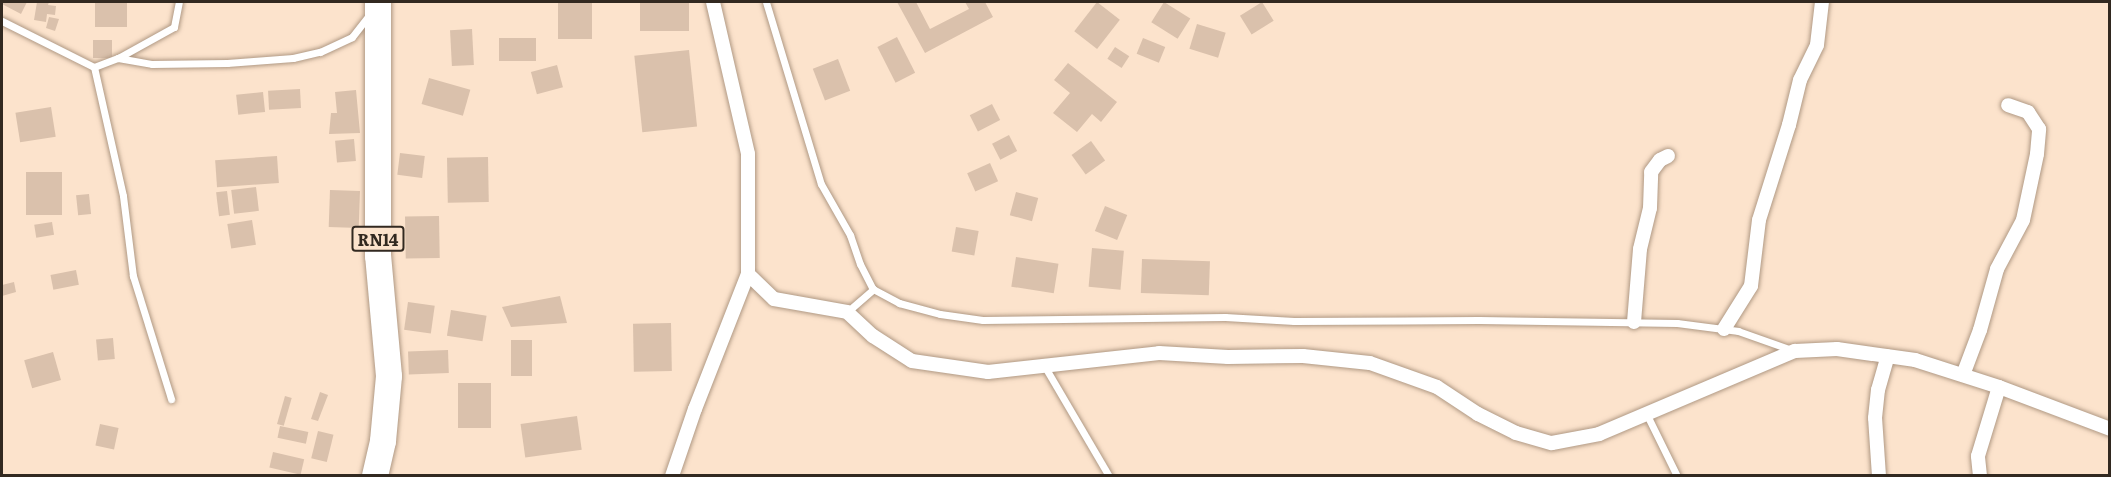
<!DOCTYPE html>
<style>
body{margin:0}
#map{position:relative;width:2111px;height:477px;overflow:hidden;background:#fce3cc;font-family:Literata,serif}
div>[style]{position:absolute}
.building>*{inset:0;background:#dac1ac;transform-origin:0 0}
.roads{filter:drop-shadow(0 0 2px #b09984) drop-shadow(0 0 2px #b09984)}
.lane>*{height:7px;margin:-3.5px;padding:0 3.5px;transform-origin:3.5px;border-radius:3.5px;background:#fff}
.street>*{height:14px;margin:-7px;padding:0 7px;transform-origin:7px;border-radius:7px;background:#fff}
.highway>*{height:26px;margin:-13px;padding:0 13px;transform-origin:13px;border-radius:13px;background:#fff}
span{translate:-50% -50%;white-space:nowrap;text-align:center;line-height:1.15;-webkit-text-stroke:4.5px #fce3cc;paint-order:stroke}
.shield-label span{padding:2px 4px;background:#fce3cc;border:2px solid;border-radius:4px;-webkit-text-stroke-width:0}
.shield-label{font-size:16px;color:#322920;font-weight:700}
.frame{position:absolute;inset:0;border:3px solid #322920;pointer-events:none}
</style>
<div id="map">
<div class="building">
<div style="clip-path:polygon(2px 2px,27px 2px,21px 14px,2px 4px)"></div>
<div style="clip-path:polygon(37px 2px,49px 2px,48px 5px,56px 6px,55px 15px,47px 14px,46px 22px,34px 20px)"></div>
<div style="left:95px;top:2px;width:32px;height:25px"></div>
<div style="left:558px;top:2px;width:34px;height:37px"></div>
<div style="left:640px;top:2px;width:49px;height:29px"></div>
<div style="clip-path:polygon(897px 2px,916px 2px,930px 29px,969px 9px,965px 2px,985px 2px,993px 17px,925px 53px)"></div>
<div style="left:1097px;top:2px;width:29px;height:37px;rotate:38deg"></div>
<div style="left:1164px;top:2px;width:31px;height:24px;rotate:32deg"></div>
<div style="left:1262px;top:2px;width:22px;height:26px;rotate:58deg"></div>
<div style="clip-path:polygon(49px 17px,59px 19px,55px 31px,46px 28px)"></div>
<div style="left:1197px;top:24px;width:30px;height:26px;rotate:17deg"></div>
<div style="left:472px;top:29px;width:36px;height:22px;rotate:87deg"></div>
<div style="left:897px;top:37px;width:40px;height:22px;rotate:63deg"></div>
<div style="left:499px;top:38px;width:37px;height:23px"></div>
<div style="left:1143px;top:38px;width:24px;height:17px;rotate:22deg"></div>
<div style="left:112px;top:40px;width:18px;height:19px;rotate:90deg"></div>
<div style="left:1115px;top:47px;width:17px;height:14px;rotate:33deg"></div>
<div style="left:689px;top:50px;width:77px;height:55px;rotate:84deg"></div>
<div style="left:838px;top:59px;width:34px;height:27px;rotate:69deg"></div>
<div style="clip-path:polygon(1068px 63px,1117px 102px,1101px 122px,1092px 114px,1077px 132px,1053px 113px,1070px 93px,1054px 80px)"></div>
<div style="left:557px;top:65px;width:23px;height:27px;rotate:75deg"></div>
<div style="left:429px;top:78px;width:43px;height:27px;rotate:16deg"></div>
<div style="left:300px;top:89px;width:19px;height:32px;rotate:87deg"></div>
<div style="clip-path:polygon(356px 90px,360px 133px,329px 134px,331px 113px,337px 113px,335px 92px)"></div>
<div style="left:263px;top:92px;width:20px;height:27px;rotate:84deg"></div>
<div style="left:992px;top:104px;width:18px;height:25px;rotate:63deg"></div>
<div style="left:51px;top:107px;width:30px;height:36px;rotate:81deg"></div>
<div style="left:1009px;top:135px;width:18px;height:19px;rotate:63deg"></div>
<div style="left:354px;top:139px;width:22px;height:19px;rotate:85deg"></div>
<div style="left:1091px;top:141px;width:24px;height:24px;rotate:54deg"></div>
<div style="left:400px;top:153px;width:25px;height:22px;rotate:7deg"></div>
<div style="left:277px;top:156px;width:27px;height:62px;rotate:86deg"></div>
<div style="left:488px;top:157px;width:45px;height:41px;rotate:89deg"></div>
<div style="left:990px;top:163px;width:20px;height:25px;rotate:66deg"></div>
<div style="left:26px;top:172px;width:36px;height:43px"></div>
<div style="left:256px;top:187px;width:24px;height:25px;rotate:83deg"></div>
<div style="left:330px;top:190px;width:30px;height:37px;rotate:2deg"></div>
<div style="left:227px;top:191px;width:24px;height:11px;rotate:83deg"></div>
<div style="left:1016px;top:192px;width:23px;height:24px;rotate:15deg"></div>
<div style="left:89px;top:194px;width:20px;height:13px;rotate:84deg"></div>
<div style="left:1105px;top:206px;width:24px;height:27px;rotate:22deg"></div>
<div style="left:439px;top:216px;width:42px;height:34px;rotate:89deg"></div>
<div style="left:252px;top:220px;width:25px;height:25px;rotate:81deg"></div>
<div style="left:52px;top:222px;width:13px;height:18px;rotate:81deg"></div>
<div style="left:956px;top:227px;width:23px;height:25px;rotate:10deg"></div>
<div style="left:1092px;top:248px;width:32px;height:39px;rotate:5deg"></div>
<div style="left:1016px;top:257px;width:43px;height:30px;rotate:9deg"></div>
<div style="left:1142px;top:259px;width:68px;height:34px;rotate:2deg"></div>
<div style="left:76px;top:270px;width:15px;height:26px;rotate:79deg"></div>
<div style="clip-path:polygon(14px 282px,16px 292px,2px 296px,2px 285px)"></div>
<div style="clip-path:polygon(560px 296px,567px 323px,511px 327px,502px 307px)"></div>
<div style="left:408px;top:302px;width:27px;height:28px;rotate:8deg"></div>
<div style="left:451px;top:310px;width:36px;height:26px;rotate:9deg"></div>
<div style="left:671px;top:323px;width:48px;height:38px;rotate:89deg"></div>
<div style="left:113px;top:338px;width:21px;height:17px;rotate:85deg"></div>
<div style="left:511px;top:340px;width:21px;height:36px"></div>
<div style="left:448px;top:350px;width:23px;height:40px;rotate:88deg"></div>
<div style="left:53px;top:352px;width:29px;height:30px;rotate:74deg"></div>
<div style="left:458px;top:383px;width:33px;height:45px"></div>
<div style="clip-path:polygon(320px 392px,328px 395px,318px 421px,311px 419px)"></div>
<div style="left:285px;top:396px;width:7px;height:29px;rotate:16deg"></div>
<div style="left:577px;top:416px;width:34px;height:57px;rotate:82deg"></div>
<div style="left:100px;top:424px;width:19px;height:22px;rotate:12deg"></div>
<div style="left:280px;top:426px;width:29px;height:12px;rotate:12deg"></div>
<div style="left:318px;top:431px;width:16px;height:28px;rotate:14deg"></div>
<div style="left:273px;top:452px;width:32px;height:16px;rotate:13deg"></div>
</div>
<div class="roads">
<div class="lane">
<div style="left:766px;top:2px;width:190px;rotate:73.2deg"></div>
<div style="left:821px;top:184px;width:59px;rotate:60.4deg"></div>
<div style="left:850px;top:235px;width:31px;rotate:71deg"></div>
<div style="left:860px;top:264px;width:28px;rotate:63deg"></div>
<div style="left:873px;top:289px;width:30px;rotate:28deg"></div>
<div style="left:899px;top:303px;width:42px;rotate:15deg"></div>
<div style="left:940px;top:314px;width:43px;rotate:7.9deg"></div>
<div style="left:983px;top:320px;width:242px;rotate:-0.7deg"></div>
<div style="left:1225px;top:317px;width:69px;rotate:3.3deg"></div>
<div style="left:1294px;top:321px;width:185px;rotate:-0.3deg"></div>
<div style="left:1479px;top:320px;width:198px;rotate:0.9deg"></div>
<div style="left:1677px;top:323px;width:62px;rotate:7.5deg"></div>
<div style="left:1738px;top:331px;width:57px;rotate:19.4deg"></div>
<div style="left:2px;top:21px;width:103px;rotate:26.6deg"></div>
<div style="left:94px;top:67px;width:26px;rotate:-21deg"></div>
<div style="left:118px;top:58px;width:35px;rotate:10deg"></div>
<div style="left:152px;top:64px;width:75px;rotate:-0.8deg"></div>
<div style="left:227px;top:63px;width:66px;rotate:-4.3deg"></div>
<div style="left:293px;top:58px;width:28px;rotate:-13deg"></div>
<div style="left:320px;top:52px;width:35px;rotate:-25deg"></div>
<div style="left:352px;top:37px;width:29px;rotate:-52deg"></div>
<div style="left:118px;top:58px;width:64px;rotate:-29deg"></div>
<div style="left:174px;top:27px;width:25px;rotate:-79deg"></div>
<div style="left:94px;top:67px;width:132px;rotate:77.3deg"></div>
<div style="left:123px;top:196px;width:81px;rotate:82.9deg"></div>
<div style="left:133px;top:276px;width:129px;rotate:72.8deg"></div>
<div style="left:847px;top:312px;width:35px;rotate:-41deg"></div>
<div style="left:1045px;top:367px;width:126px;rotate:59.6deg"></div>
<div style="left:1647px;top:415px;width:68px;rotate:63.8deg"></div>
</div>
<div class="street">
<div style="left:713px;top:2px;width:156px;rotate:77deg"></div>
<div style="left:748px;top:154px;width:120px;rotate:90deg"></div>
<div style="left:748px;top:274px;width:36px;rotate:44deg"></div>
<div style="left:774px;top:299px;width:74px;rotate:10.1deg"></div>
<div style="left:847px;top:312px;width:35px;rotate:43deg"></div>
<div style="left:873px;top:336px;width:46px;rotate:32.7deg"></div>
<div style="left:912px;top:361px;width:77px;rotate:8.2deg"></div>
<div style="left:988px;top:372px;width:172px;rotate:-6.3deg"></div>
<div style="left:1159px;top:353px;width:69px;rotate:3.3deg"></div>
<div style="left:1228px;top:357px;width:75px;rotate:-0.8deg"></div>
<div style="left:1303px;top:356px;width:67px;rotate:6deg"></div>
<div style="left:1370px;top:363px;width:71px;rotate:19.7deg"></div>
<div style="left:1437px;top:387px;width:49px;rotate:33.4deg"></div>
<div style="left:1478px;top:414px;width:42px;rotate:26.6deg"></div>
<div style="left:1516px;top:433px;width:37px;rotate:16deg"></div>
<div style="left:1552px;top:443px;width:48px;rotate:-10.8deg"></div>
<div style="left:1599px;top:434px;width:213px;rotate:-23deg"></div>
<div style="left:1795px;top:351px;width:42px;rotate:-2.7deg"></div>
<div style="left:1837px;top:349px;width:79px;rotate:8deg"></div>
<div style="left:1915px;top:360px;width:88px;rotate:17.8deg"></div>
<div style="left:1999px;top:387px;width:119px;rotate:20.7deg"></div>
<div style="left:1634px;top:322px;width:73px;rotate:-85.3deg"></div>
<div style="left:1640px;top:249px;width:42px;rotate:-76.3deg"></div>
<div style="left:1650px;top:208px;width:36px;rotate:-88deg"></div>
<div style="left:1651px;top:172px;width:15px;rotate:-53deg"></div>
<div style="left:1660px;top:160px;width:9px;rotate:-27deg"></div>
<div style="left:1724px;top:329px;width:51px;rotate:-57.9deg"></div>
<div style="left:1751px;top:286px;width:66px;rotate:-83.1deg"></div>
<div style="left:1759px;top:220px;width:100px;rotate:-72.5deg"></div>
<div style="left:1789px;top:125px;width:46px;rotate:-76.3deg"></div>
<div style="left:1800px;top:80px;width:39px;rotate:-64deg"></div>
<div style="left:1817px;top:45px;width:43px;rotate:-83.4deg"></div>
<div style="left:1963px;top:375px;width:48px;rotate:-69.3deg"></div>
<div style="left:1980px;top:330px;width:63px;rotate:-74.4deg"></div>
<div style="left:1997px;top:269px;width:55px;rotate:-62deg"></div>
<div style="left:2023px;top:220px;width:67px;rotate:-78deg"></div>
<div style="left:2037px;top:154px;width:25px;rotate:-85deg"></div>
<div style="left:2039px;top:129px;width:20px;rotate:-123deg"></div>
<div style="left:2028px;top:112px;width:21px;rotate:-161deg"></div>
<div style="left:672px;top:476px;width:71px;rotate:-71.1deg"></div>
<div style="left:695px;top:409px;width:145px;rotate:-68.6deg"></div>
<div style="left:1879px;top:476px;width:58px;rotate:-93.9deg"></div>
<div style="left:1875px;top:418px;width:28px;rotate:-84deg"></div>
<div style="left:1878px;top:390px;width:35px;rotate:-74deg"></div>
<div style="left:1980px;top:476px;width:20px;rotate:-96deg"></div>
<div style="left:1978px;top:456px;width:72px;rotate:-73.1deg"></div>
</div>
<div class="highway">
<div style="left:375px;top:476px;width:36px;rotate:-77deg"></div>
<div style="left:383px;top:441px;width:65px;rotate:-84.7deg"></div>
<div style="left:389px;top:376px;width:121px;rotate:-95.2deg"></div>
<div style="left:378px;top:256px;width:254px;rotate:-90deg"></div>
</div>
</div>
<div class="shield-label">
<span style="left:378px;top:239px">RN14</span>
</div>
<div class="frame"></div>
</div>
